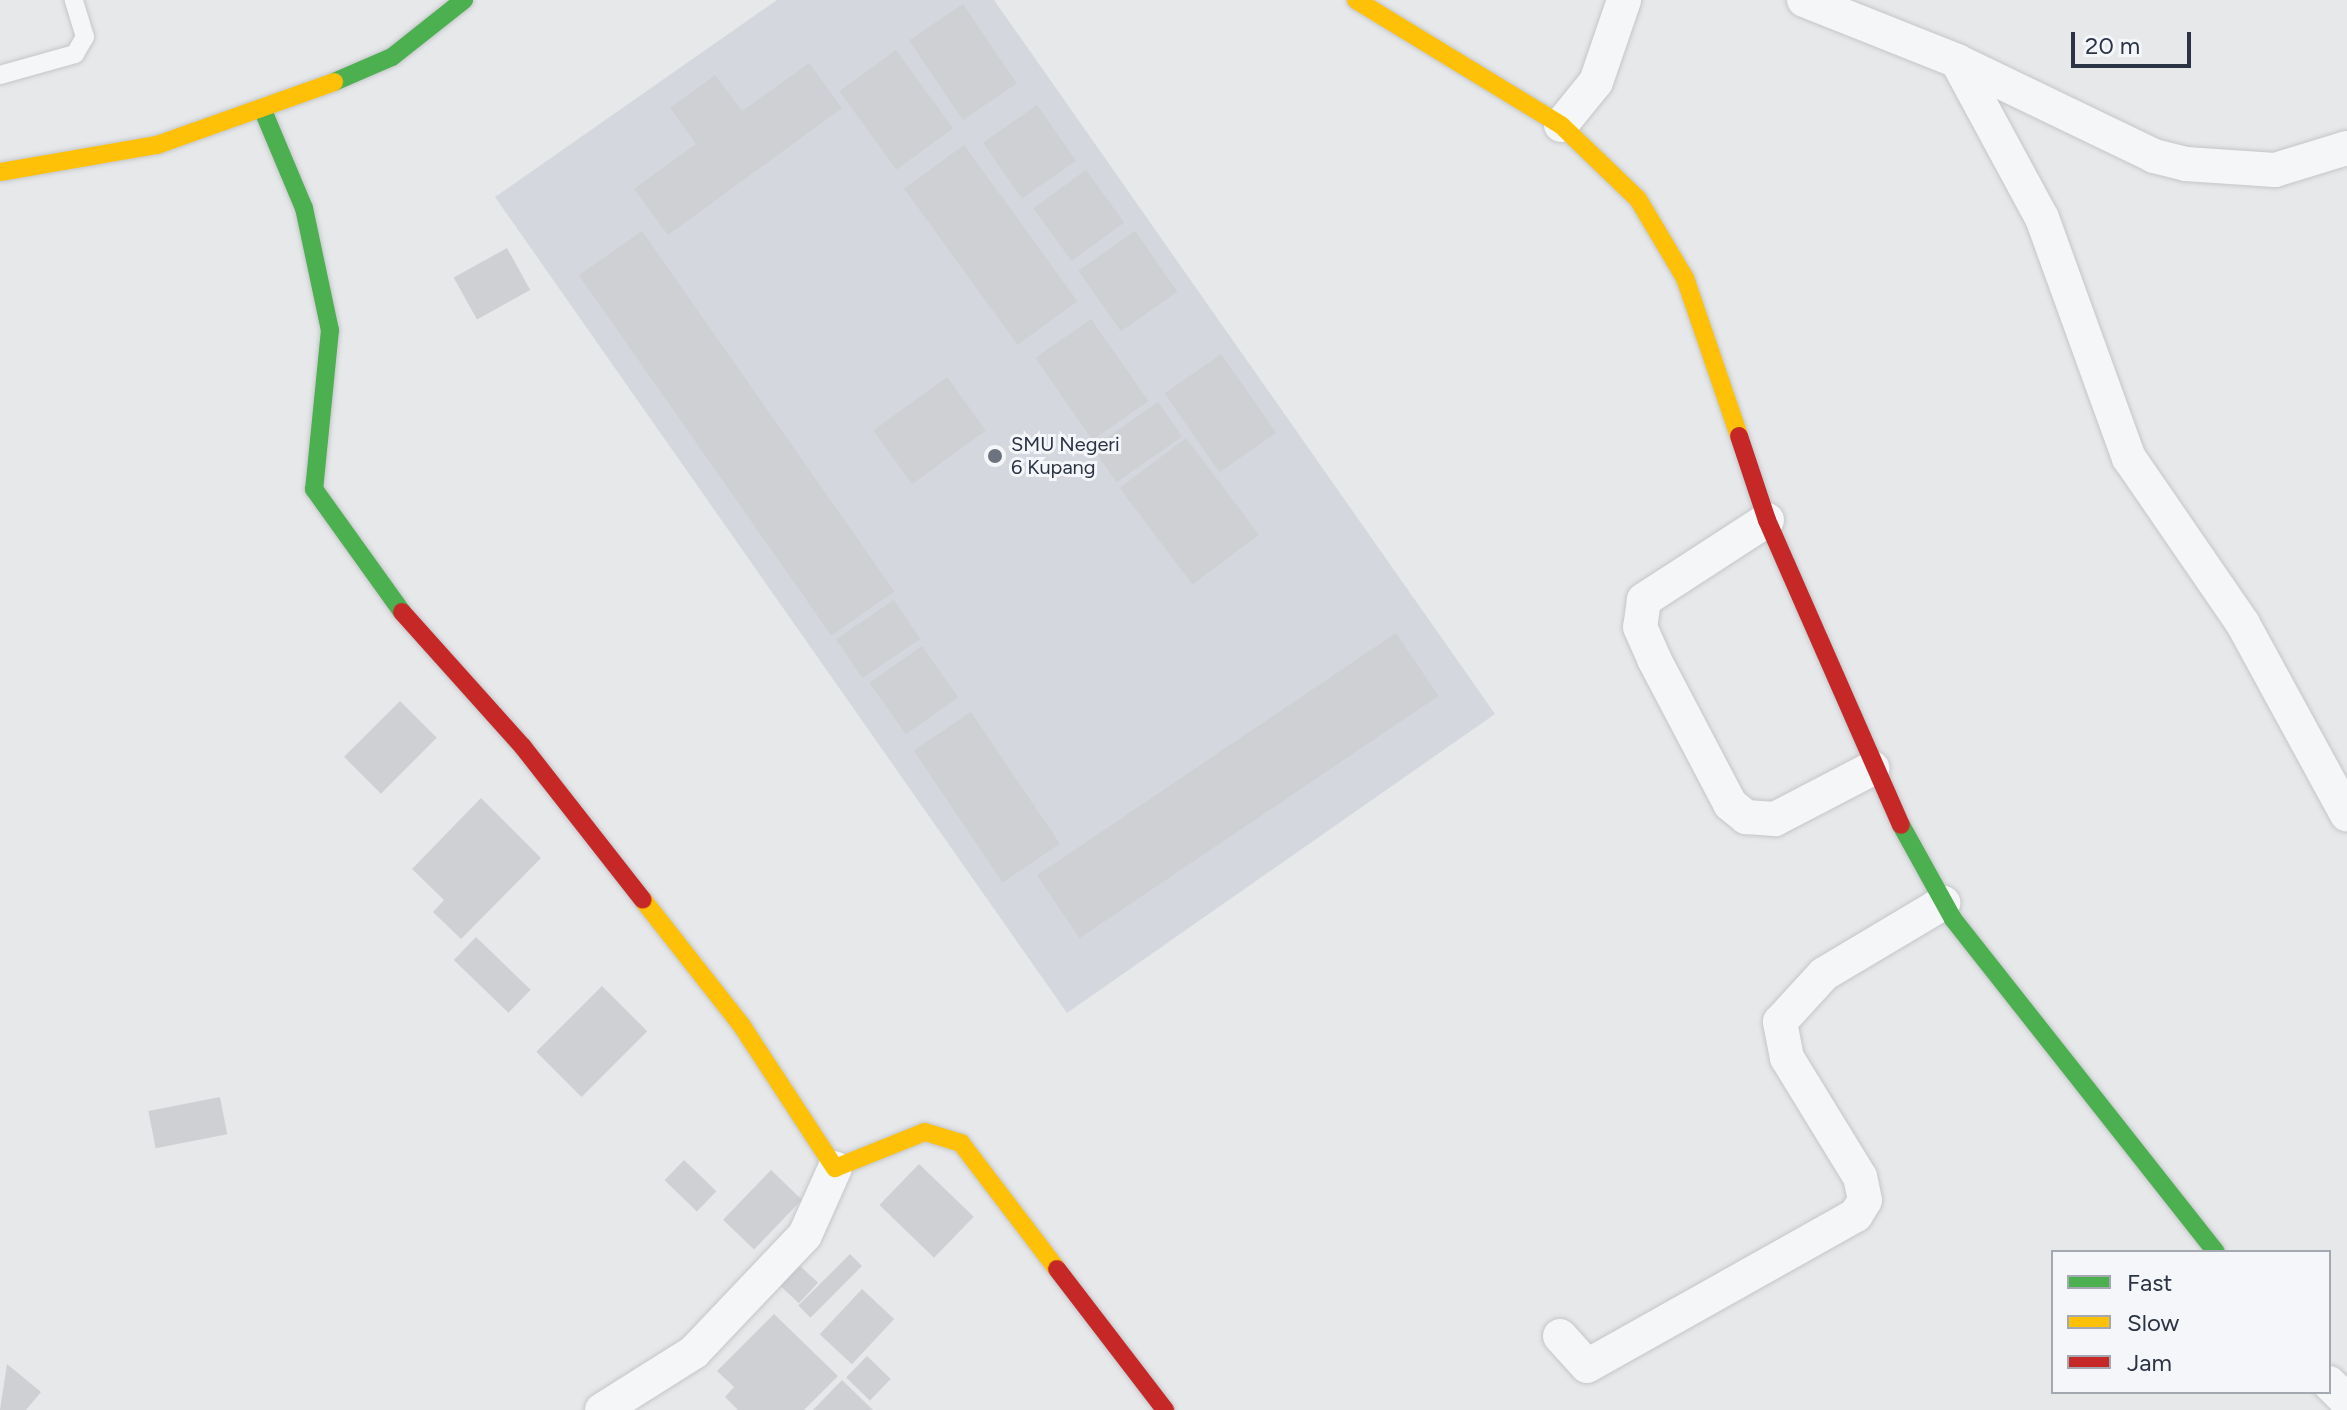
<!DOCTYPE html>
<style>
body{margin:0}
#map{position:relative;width:2347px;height:1410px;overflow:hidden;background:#e6e8ea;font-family:Figtree,sans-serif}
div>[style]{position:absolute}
.built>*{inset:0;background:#d4d7dd}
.building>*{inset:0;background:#ced0d3;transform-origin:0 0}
.roads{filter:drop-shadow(0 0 2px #c4c6c8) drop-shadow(0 0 2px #c4c6c8)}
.lane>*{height:18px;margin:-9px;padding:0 9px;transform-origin:9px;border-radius:9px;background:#f5f6f7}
.street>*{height:34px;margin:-17px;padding:0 17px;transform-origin:17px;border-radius:17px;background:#f5f6f7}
.fast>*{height:18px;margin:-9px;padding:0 9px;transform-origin:9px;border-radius:9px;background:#4caf50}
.slow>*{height:18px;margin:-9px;padding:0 9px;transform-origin:9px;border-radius:9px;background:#ffc107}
.jam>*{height:18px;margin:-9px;padding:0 9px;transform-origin:9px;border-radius:9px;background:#c62828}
.dots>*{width:22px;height:22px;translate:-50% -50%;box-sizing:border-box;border:4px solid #f4f6f9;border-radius:50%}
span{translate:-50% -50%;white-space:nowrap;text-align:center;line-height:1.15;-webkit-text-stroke:6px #f4f6f9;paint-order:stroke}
.poi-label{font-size:20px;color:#2b3445}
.left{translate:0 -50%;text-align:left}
.legend{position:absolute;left:2051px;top:1250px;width:280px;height:144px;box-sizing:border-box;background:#f4f6f9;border:2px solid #a4a8b1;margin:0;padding:10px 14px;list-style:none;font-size:24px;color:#2b3445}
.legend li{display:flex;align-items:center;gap:16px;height:40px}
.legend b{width:40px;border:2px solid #a4a8b1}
.scale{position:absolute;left:2071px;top:32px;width:120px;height:36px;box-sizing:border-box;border:4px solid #2b3445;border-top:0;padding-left:10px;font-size:24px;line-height:28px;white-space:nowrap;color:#2b3445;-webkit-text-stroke:6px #f4f6f9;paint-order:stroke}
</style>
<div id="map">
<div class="built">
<div style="clip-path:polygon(777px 0,994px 0,1495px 714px,1067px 1013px,495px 197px)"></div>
</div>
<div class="building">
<div style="left:963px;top:4px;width:96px;height:65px;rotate:56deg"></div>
<div style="left:896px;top:50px;width:97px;height:70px;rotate:54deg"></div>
<div style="clip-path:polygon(809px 63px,842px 108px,668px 235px,634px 189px,696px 144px,670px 108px,715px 75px,742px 111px)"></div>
<div style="left:1037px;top:105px;width:68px;height:66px;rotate:55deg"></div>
<div style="left:964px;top:145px;width:193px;height:74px;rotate:54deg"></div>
<div style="left:1086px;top:170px;width:65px;height:65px;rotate:54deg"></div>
<div style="left:642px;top:231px;width:440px;height:77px;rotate:55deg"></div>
<div style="left:1135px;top:231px;width:74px;height:69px;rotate:55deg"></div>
<div style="left:507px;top:248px;width:48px;height:61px;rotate:61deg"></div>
<div style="left:1091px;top:319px;width:100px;height:68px;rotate:55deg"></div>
<div style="left:1221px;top:354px;width:96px;height:69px;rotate:55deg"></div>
<div style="left:947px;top:377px;width:66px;height:91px;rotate:54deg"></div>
<div style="left:1158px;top:402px;width:42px;height:80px;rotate:55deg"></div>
<div style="left:1186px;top:438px;width:121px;height:83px;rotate:53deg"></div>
<div style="left:894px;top:600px;width:47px;height:70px;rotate:56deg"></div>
<div style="left:1396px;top:633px;width:76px;height:433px;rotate:56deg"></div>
<div style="left:922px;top:646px;width:63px;height:64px;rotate:55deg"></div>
<div style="left:400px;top:701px;width:52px;height:79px;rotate:45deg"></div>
<div style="left:971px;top:712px;width:159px;height:69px;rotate:56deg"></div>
<div style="clip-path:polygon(481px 798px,541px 858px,461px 939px,433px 912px,444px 900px,412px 869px)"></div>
<div style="left:476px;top:937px;width:76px;height:32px;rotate:44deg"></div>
<div style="left:602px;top:986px;width:64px;height:93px;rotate:45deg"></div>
<div style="left:220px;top:1097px;width:38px;height:73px;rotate:79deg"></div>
<div style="left:684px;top:1160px;width:45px;height:28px;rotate:44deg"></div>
<div style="left:919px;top:1164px;width:76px;height:57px;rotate:44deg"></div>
<div style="left:771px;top:1170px;width:43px;height:69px;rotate:44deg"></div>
<div style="left:850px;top:1254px;width:17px;height:73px;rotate:45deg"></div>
<div style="left:799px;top:1265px;width:26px;height:28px;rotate:43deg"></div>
<div style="left:862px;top:1289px;width:44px;height:62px;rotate:43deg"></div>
<div style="clip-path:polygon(774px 1314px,838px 1376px,804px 1410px,738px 1410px,725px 1397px,734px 1387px,717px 1371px)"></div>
<div style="left:867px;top:1356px;width:33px;height:30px;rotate:44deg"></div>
<div style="clip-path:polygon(7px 1364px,41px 1392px,26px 1410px,0 1410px)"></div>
<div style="clip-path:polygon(842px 1380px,873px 1410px,813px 1410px)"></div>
</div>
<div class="roads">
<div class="lane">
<div style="left:0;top:75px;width:78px;rotate:-15.6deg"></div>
<div style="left:75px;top:54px;width:20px;rotate:-60deg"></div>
<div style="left:85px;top:37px;width:39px;rotate:-107deg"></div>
</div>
<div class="street">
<div style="left:1804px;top:0;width:165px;rotate:21.7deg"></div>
<div style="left:1957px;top:61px;width:179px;rotate:61.6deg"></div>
<div style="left:2042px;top:218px;width:255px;rotate:70.1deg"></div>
<div style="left:2129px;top:458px;width:201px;rotate:55.5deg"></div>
<div style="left:2243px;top:624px;width:217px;rotate:61.4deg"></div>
<div style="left:1957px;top:61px;width:219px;rotate:25.7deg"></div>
<div style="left:2154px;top:156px;width:33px;rotate:14deg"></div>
<div style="left:2186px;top:164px;width:89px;rotate:3.9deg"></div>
<div style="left:2275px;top:170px;width:75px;rotate:-17deg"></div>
<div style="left:1561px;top:125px;width:55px;rotate:-50.9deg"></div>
<div style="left:1596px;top:82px;width:87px;rotate:-71.1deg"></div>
<div style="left:1767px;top:520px;width:147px;rotate:147deg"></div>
<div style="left:1644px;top:600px;width:27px;rotate:98deg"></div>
<div style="left:1640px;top:627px;width:35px;rotate:66deg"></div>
<div style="left:1654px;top:659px;width:164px;rotate:62.3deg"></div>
<div style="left:1730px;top:804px;width:21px;rotate:39deg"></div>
<div style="left:1746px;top:817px;width:29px;rotate:4deg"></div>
<div style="left:1775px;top:819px;width:110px;rotate:-27.5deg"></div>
<div style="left:1560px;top:1336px;width:40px;rotate:48deg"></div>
<div style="left:1587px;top:1366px;width:308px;rotate:-29.3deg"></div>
<div style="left:1856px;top:1215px;width:17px;rotate:-59deg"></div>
<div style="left:1865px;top:1200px;width:24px;rotate:-102deg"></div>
<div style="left:1860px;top:1177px;width:140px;rotate:-121.5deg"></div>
<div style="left:1787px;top:1058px;width:37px;rotate:-101deg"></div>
<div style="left:1780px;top:1022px;width:65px;rotate:-47.5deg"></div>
<div style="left:1824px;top:974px;width:139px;rotate:-30.8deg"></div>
<div style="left:2329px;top:1383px;width:25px;rotate:45deg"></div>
<div style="left:602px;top:1410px;width:109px;rotate:-32.2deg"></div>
<div style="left:694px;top:1352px;width:161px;rotate:-46.5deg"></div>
<div style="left:805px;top:1235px;width:73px;rotate:-65.9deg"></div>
</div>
<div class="fast">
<div style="left:334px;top:82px;width:63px;rotate:-23.3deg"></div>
<div style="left:392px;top:57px;width:92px;rotate:-38.4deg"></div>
<div style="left:264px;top:113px;width:103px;rotate:67.2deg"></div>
<div style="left:304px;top:208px;width:125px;rotate:78deg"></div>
<div style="left:330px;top:330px;width:160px;rotate:95.7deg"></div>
<div style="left:314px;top:489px;width:151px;rotate:54.4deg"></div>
<div style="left:1901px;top:825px;width:107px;rotate:61deg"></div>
<div style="left:1953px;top:919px;width:424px;rotate:51.7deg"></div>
</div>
<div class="slow">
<div style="left:1356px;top:0;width:240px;rotate:31.4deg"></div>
<div style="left:1561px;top:125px;width:107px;rotate:43.9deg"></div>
<div style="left:1638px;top:199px;width:92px;rotate:59.3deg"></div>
<div style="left:1685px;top:278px;width:167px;rotate:71.1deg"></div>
<div style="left:0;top:172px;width:159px;rotate:-9.8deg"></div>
<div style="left:157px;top:145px;width:188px;rotate:-19.6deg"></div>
<div style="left:643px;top:900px;width:160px;rotate:51.8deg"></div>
<div style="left:742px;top:1026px;width:170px;rotate:56.8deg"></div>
<div style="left:835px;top:1168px;width:97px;rotate:-21.8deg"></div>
<div style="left:925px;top:1132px;width:38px;rotate:17deg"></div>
<div style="left:961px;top:1143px;width:158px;rotate:52.7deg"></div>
</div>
<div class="jam">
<div style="left:1739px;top:436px;width:89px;rotate:71.6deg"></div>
<div style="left:1767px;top:520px;width:333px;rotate:66.3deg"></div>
<div style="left:402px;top:612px;width:181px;rotate:48.1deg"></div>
<div style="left:523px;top:747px;width:194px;rotate:51.9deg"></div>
<div style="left:1057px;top:1269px;width:178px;rotate:52.5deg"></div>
</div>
</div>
<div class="dots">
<div style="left:995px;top:456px;background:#6c737f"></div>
</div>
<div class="poi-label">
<span class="left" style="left:1011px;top:456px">SMU Negeri<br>6 Kupang</span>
</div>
<ul class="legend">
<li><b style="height:10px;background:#4caf50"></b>Fast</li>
<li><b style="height:10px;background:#ffc107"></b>Slow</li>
<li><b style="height:10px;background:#c62828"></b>Jam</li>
</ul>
<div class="scale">20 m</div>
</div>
